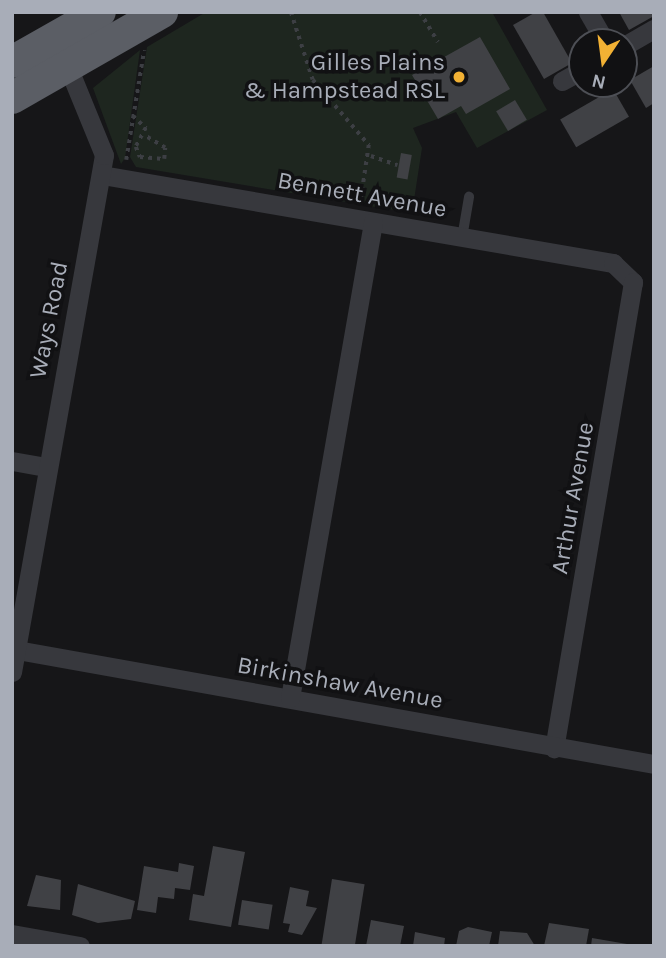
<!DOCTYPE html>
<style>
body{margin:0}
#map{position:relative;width:666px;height:958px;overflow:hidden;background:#161618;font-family:Karla,sans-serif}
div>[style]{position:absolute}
.green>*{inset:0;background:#1e261f}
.building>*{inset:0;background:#404145;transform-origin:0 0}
.path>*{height:3.5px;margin-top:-1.75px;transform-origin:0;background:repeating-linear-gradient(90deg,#3d3f44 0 3.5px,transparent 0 8.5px)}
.service>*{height:10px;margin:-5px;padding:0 5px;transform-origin:5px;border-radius:5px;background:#37383d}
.minor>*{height:19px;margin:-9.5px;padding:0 9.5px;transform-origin:9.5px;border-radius:9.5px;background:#37383d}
.trunk>*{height:32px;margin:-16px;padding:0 16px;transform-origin:16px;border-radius:16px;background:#5b5e65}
.dots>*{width:19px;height:19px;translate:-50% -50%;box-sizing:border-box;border:4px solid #111113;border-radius:50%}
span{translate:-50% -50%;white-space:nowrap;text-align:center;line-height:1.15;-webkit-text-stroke:7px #111113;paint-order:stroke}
.poi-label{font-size:24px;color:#a8adb8}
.right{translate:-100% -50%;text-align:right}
.street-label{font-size:24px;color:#a8adb8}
.frame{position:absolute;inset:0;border:14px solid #a8adb8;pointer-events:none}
.north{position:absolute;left:568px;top:28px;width:70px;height:70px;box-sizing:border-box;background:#111113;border:2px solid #4d4f55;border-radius:50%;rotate:193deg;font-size:19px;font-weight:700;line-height:28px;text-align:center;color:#a8adb8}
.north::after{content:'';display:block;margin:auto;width:24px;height:32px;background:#f2b134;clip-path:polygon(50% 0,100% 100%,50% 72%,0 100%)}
</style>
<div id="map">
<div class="green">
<div style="clip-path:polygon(206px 12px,492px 12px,547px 110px,477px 148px,456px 112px,413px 128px,422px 148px,412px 213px,136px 167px,130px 157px,147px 47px)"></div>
<div style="clip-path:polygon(140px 50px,125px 158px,121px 164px,93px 88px)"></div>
</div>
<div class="building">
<div style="clip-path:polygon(536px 12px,543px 12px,572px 63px,544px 79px,513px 25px)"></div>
<div style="clip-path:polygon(619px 12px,654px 12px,654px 16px,629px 30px)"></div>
<div style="clip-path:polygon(480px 37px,510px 89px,466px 114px,461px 106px,438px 119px,412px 75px)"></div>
<div style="clip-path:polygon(654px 66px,654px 103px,646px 108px,630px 80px)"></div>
<div style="left:613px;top:89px;width:32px;height:61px;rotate:60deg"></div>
<div style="left:515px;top:100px;width:23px;height:22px;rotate:59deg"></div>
<div style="left:401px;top:153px;width:11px;height:25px;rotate:10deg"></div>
<div style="clip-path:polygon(213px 846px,245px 852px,231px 927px,189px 920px,193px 894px,204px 896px)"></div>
<div style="clip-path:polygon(179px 863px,194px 866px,190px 890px,175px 888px,174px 899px,158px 897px,156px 913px,137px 910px,144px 866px,178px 872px)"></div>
<div style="clip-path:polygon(36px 875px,61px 880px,60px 910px,27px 906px)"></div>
<div style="left:332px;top:879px;width:33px;height:67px;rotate:9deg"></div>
<div style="clip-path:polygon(78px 884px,135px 901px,131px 919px,98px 923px,72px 915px)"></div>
<div style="clip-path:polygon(290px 887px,309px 891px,306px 906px,317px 908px,302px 935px,288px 932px,290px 924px,283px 923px)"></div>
<div style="left:242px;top:900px;width:31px;height:25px;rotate:9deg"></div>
<div style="clip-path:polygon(371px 920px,404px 926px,400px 946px,366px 946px)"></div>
<div style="clip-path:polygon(549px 923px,589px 929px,586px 946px,544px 946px)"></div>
<div style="clip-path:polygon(468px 927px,492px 932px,489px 946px,456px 946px,459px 931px)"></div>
<div style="clip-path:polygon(500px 931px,527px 933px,535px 946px,498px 946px)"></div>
<div style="clip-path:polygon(415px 932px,445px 938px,444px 946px,413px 946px)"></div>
<div style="clip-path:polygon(592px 938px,627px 944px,627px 946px,591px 946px)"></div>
</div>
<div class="path">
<div style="left:291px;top:12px;width:71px;rotate:72.1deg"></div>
<div style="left:313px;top:80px;width:86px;rotate:49.3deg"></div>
<div style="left:369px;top:145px;width:56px;rotate:98.3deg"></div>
<div style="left:420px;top:12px;width:35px;rotate:59deg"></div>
<div style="left:133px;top:116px;width:18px;rotate:43deg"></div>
<div style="left:146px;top:128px;width:21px;rotate:118deg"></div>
<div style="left:136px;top:147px;width:11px;rotate:68deg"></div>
<div style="left:140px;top:157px;width:24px;rotate:5deg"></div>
<div style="left:164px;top:159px;width:11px;rotate:-85deg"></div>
<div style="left:165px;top:148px;width:23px;rotate:-149deg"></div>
<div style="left:371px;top:156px;width:28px;rotate:19deg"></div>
<div style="left:126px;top:160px;width:111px;rotate:-80.7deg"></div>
</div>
<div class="service">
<div style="left:462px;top:238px;width:42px;rotate:-80.3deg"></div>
</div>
<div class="minor">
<div style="left:588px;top:12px;width:34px;rotate:60deg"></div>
<div style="left:624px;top:46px;width:34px;rotate:-30deg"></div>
<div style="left:562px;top:81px;width:23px;rotate:-29deg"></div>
<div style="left:102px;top:175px;width:519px;rotate:9.77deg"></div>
<div style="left:613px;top:263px;width:28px;rotate:44deg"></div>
<div style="left:633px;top:282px;width:473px;rotate:99.6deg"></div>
<div style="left:12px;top:461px;width:35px;rotate:10deg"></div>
<div style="left:17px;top:650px;width:647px;rotate:10.15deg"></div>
<div style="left:12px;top:672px;width:525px;rotate:-79.91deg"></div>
<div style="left:104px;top:155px;width:95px;rotate:-112.2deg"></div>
<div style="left:290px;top:698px;width:483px;rotate:-80.1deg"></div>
<div style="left:12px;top:934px;width:69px;rotate:10deg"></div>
</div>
<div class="trunk">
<div style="left:12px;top:62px;width:101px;rotate:-29.6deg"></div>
<div style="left:12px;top:98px;width:173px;rotate:-29.8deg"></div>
</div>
<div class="dots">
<div style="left:459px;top:77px;background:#f2b134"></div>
</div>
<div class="poi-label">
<span class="right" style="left:445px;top:77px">Gilles Plains<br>&amp; Hampstead RSL</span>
</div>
<div class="street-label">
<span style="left:362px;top:195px;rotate:10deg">Bennett Avenue</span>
<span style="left:49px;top:320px;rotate:-79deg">Ways Road</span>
<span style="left:573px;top:498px;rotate:-80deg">Arthur Avenue</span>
<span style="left:340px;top:683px;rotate:10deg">Birkinshaw Avenue</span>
</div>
<div class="frame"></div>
<div class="north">N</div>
</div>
